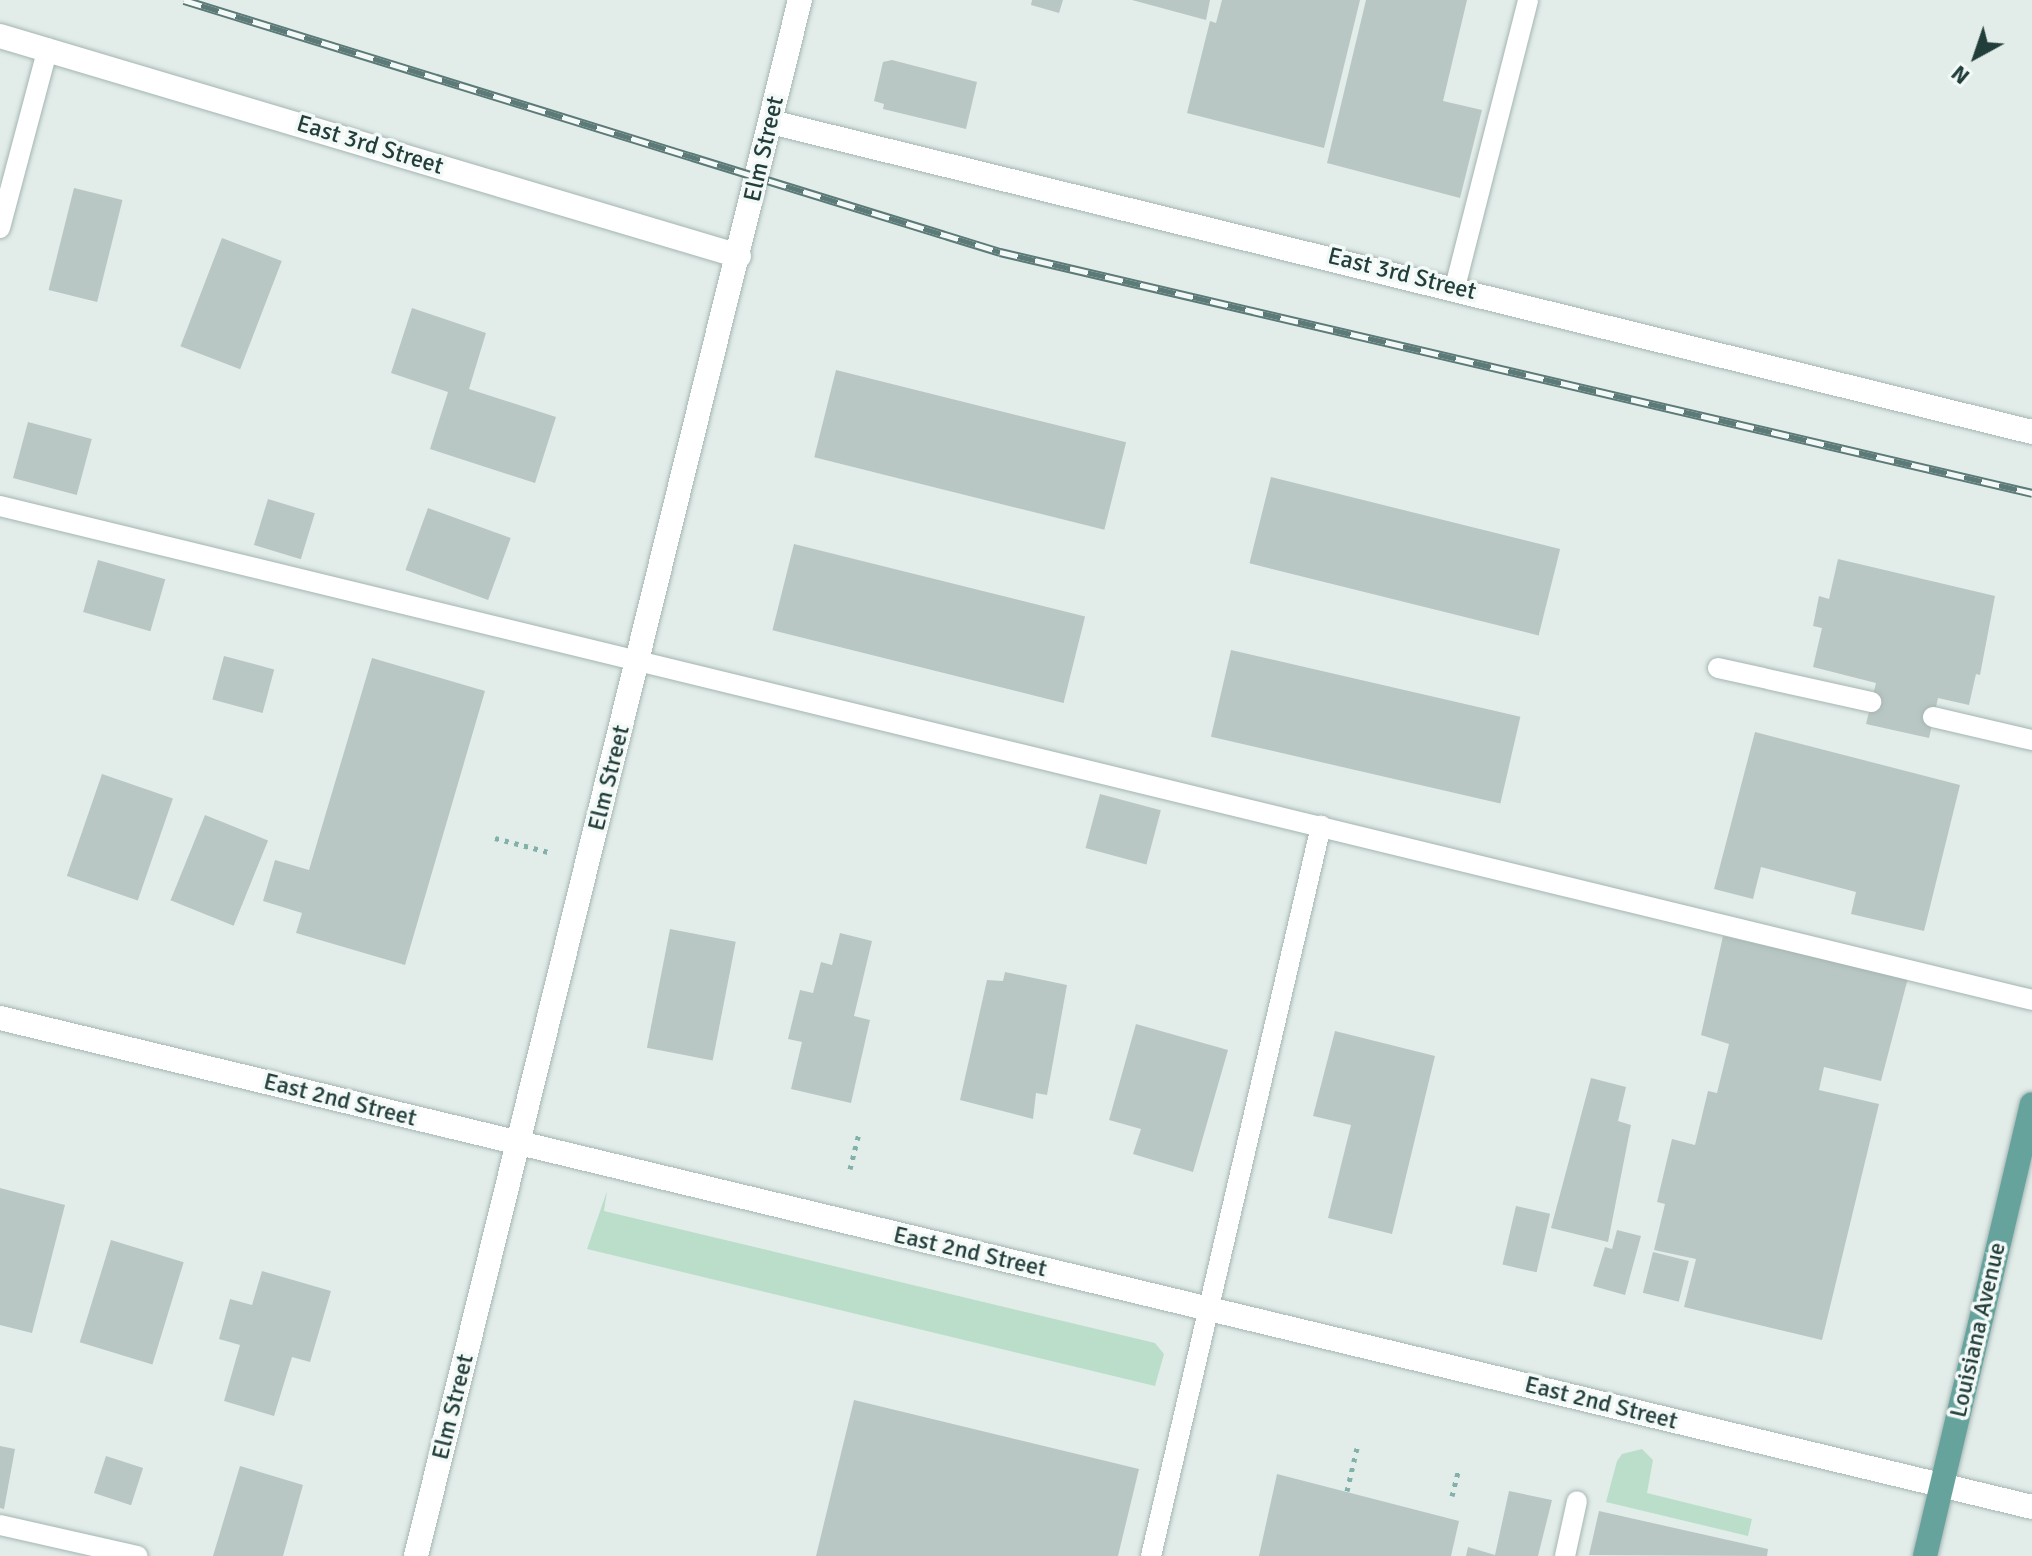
<!DOCTYPE html>
<style>
body{margin:0}
#map{position:relative;width:2032px;height:1556px;overflow:hidden;background:#e2edea;font-family:Signika,sans-serif}
div>[style]{position:absolute}
.green>*{inset:0;background:#bbdeca}
.building>*{inset:0;background:#b8c7c3;transform-origin:0 0}
.path>*{height:5px;margin-top:-2.5px;transform-origin:0;background:repeating-linear-gradient(90deg,#82b1aa 0 4px,transparent 0 10px)}
.roads{filter:drop-shadow(0 0 2px #a5b5b2) drop-shadow(0 0 2px #a5b5b2)}
.service>*{height:20px;margin:-10px;padding:0 10px;transform-origin:10px;border-radius:10px;background:#fff}
.minor>*{height:24px;margin:-12px;padding:0 12px;transform-origin:12px;border-radius:12px;background:#fff}
.primary>*{height:24px;margin:-12px;padding:0 12px;transform-origin:12px;border-radius:12px;background:#66a39d}
.rail>*{height:9px;margin-top:-4.5px;transform-origin:0;background:repeating-linear-gradient(90deg,#f3f9f7 0 18px,#5c7a77 0 36px);box-sizing:border-box;border-block:2px solid #5c7a77}
span{translate:-50% -50%;white-space:nowrap;text-align:center;line-height:1.15;-webkit-text-stroke:7px #f3f9f7;paint-order:stroke}
.street-label{font-size:24px;color:#223e3b}
.north{position:absolute;left:1936px;top:16px;width:80px;height:80px;-webkit-text-stroke:6px #f3f9f7;paint-order:stroke;rotate:220deg;font-size:22px;font-weight:700;line-height:32px;text-align:center;color:#223e3b}
.north::after{content:'';display:block;margin:auto;width:28px;height:36px;background:#223e3b;clip-path:polygon(50% 0,100% 100%,50% 72%,0 100%)}
</style>
<div id="map">
<div class="green">
<div style="clip-path:polygon(607px 1191px,604px 1211px,1155px 1343px,1164px 1354px,1155px 1386px,587px 1249px)"></div>
<div style="clip-path:polygon(1642px 1449px,1653px 1460px,1647px 1493px,1752px 1519px,1748px 1536px,1606px 1502px,1617px 1461px,1622px 1454px)"></div>
</div>
<div class="building">
<div style="clip-path:polygon(1032px 0,1063px 0,1059px 13px,1031px 5px)"></div>
<div style="clip-path:polygon(1132px 0,1210px 0,1206px 20px)"></div>
<div style="clip-path:polygon(1222px 0,1360px 0,1324px 148px,1187px 113px,1210px 21px,1216px 23px)"></div>
<div style="clip-path:polygon(1366px 0,1467px 0,1443px 101px,1482px 110px,1460px 198px,1327px 163px)"></div>
<div style="clip-path:polygon(892px 60px,977px 82px,966px 129px,883px 109px,884px 104px,874px 101px,883px 62px)"></div>
<div style="left:74px;top:188px;width:50px;height:105px;rotate:14deg"></div>
<div style="left:222px;top:238px;width:64px;height:116px;rotate:21deg"></div>
<div style="clip-path:polygon(412px 308px,486px 333px,469px 389px,556px 417px,535px 483px,430px 449px,448px 392px,391px 373px)"></div>
<div style="left:836px;top:370px;width:299px;height:90px;rotate:14deg"></div>
<div style="left:28px;top:422px;width:66px;height:58px;rotate:15deg"></div>
<div style="left:1271px;top:477px;width:298px;height:89px;rotate:14deg"></div>
<div style="left:268px;top:499px;width:49px;height:48px;rotate:17deg"></div>
<div style="left:428px;top:508px;width:88px;height:66px;rotate:20deg"></div>
<div style="left:794px;top:544px;width:300px;height:89px;rotate:14deg"></div>
<div style="clip-path:polygon(1838px 559px,1995px 596px,1980px 675px,1976px 674px,1969px 705px,1938px 698px,1929px 738px,1866px 724px,1876px 683px,1813px 667px,1822px 628px,1813px 626px,1819px 596px,1829px 599px)"></div>
<div style="left:98px;top:560px;width:70px;height:54px;rotate:16deg"></div>
<div style="left:1231px;top:650px;width:297px;height:89px;rotate:13deg"></div>
<div style="left:224px;top:656px;width:52px;height:45px;rotate:15deg"></div>
<div style="clip-path:polygon(372px 658px,485px 691px,405px 965px,296px 933px,302px 913px,263px 901px,275px 860px,309px 870px)"></div>
<div style="clip-path:polygon(1755px 732px,1960px 785px,1924px 931px,1851px 914px,1856px 892px,1761px 867px,1753px 899px,1714px 889px)"></div>
<div style="left:102px;top:774px;width:75px;height:108px;rotate:19deg"></div>
<div style="left:1100px;top:794px;width:63px;height:56px;rotate:15deg"></div>
<div style="left:205px;top:815px;width:68px;height:92px;rotate:22deg"></div>
<div style="left:670px;top:929px;width:67px;height:121px;rotate:11deg"></div>
<div style="clip-path:polygon(840px 933px,872px 941px,854px 1016px,870px 1020px,851px 1103px,791px 1089px,802px 1042px,788px 1039px,800px 990px,813px 993px,821px 962px,832px 965px)"></div>
<div style="clip-path:polygon(1723px 936px,1908px 978px,1881px 1081px,1824px 1067px,1819px 1090px,1879px 1104px,1822px 1340px,1684px 1307px,1696px 1259px,1654px 1250px,1665px 1204px,1657px 1202px,1672px 1139px,1695px 1145px,1708px 1091px,1717px 1093px,1729px 1044px,1701px 1035px)"></div>
<div style="clip-path:polygon(1005px 972px,1067px 985px,1047px 1095px,1036px 1093px,1033px 1119px,960px 1100px,987px 980px,1003px 981px)"></div>
<div style="clip-path:polygon(1136px 1024px,1228px 1050px,1193px 1172px,1133px 1154px,1141px 1129px,1109px 1120px)"></div>
<div style="clip-path:polygon(1335px 1031px,1435px 1056px,1392px 1234px,1328px 1218px,1351px 1125px,1313px 1116px)"></div>
<div style="clip-path:polygon(1591px 1078px,1626px 1087px,1618px 1121px,1631px 1125px,1608px 1242px,1551px 1228px)"></div>
<div style="clip-path:polygon(0 1188px,65px 1205px,32px 1333px,0 1325px)"></div>
<div style="left:1516px;top:1206px;width:35px;height:60px;rotate:13deg"></div>
<div style="clip-path:polygon(1617px 1230px,1641px 1236px,1625px 1295px,1593px 1286px,1605px 1247px,1612px 1249px)"></div>
<div style="left:111px;top:1240px;width:76px;height:107px;rotate:17deg"></div>
<div style="left:1653px;top:1252px;width:37px;height:42px;rotate:14deg"></div>
<div style="clip-path:polygon(262px 1271px,331px 1291px,310px 1362px,292px 1357px,274px 1416px,224px 1401px,240px 1345px,219px 1339px,230px 1299px,252px 1305px)"></div>
<div style="clip-path:polygon(854px 1400px,1139px 1469px,1118px 1556px,816px 1556px)"></div>
<div style="clip-path:polygon(0 1446px,15px 1449px,4px 1509px,0 1508px)"></div>
<div style="left:106px;top:1456px;width:39px;height:39px;rotate:18deg"></div>
<div style="clip-path:polygon(240px 1466px,303px 1485px,283px 1556px,213px 1556px)"></div>
<div style="clip-path:polygon(1277px 1474px,1459px 1521px,1451px 1556px,1259px 1556px)"></div>
<div style="clip-path:polygon(1509px 1491px,1552px 1500px,1538px 1556px,1466px 1556px,1468px 1547px,1495px 1555px)"></div>
<div style="clip-path:polygon(1599px 1511px,1768px 1549px,1767px 1556px,1589px 1555px)"></div>
</div>
<div class="path">
<div style="left:495px;top:838px;width:59px;rotate:14.7deg"></div>
<div style="left:850px;top:1169px;width:36px;rotate:-76deg"></div>
<div style="left:1347px;top:1491px;width:44px;rotate:-76.9deg"></div>
<div style="left:1452px;top:1496px;width:25px;rotate:-76deg"></div>
</div>
<div class="roads">
<div class="service">
<div style="left:0;top:228px;width:186px;rotate:-75.1deg"></div>
<div style="left:1455px;top:287px;width:296px;rotate:-75.7deg"></div>
<div style="left:0;top:506px;width:2091px;rotate:13.66deg"></div>
<div style="left:1718px;top:668px;width:157px;rotate:12.5deg"></div>
<div style="left:1933px;top:717px;width:102px;rotate:13.1deg"></div>
<div style="left:0;top:1525px;width:141px;rotate:12.7deg"></div>
<div style="left:1151px;top:1556px;width:750px;rotate:-76.89deg"></div>
<div style="left:1565px;top:1556px;width:56px;rotate:-77.7deg"></div>
</div>
<div class="minor">
<div style="left:0;top:36px;width:771px;rotate:16.58deg"></div>
<div style="left:771px;top:122px;width:1299px;rotate:13.81deg"></div>
<div style="left:0;top:1018px;width:2090px;rotate:13.53deg"></div>
<div style="left:416px;top:1556px;width:1603px;rotate:-76.14deg"></div>
</div>
<div class="primary">
<div style="left:1925px;top:1556px;width:464px;rotate:-76.7deg"></div>
</div>
</div>
<div class="rail">
<div style="left:184px;top:0;width:854px;rotate:17.16deg"></div>
<div style="left:1000px;top:252px;width:1060px;rotate:13.14deg"></div>
</div>
<div class="street-label">
<span style="left:370px;top:145px;rotate:17deg">East 3rd Street</span>
<span style="left:764px;top:149px;rotate:-77deg">Elm Street</span>
<span style="left:1402px;top:274px;rotate:14deg">East 3rd Street</span>
<span style="left:609px;top:778px;rotate:-76deg">Elm Street</span>
<span style="left:340px;top:1100px;rotate:14deg">East 2nd Street</span>
<span style="left:970px;top:1252px;rotate:13deg">East 2nd Street</span>
<span style="left:1978px;top:1330px;rotate:-77deg">Louisiana Avenue</span>
<span style="left:1601px;top:1403px;rotate:14deg">East 2nd Street</span>
<span style="left:453px;top:1407px;rotate:-76deg">Elm Street</span>
</div>
<div class="north">N</div>
</div>
